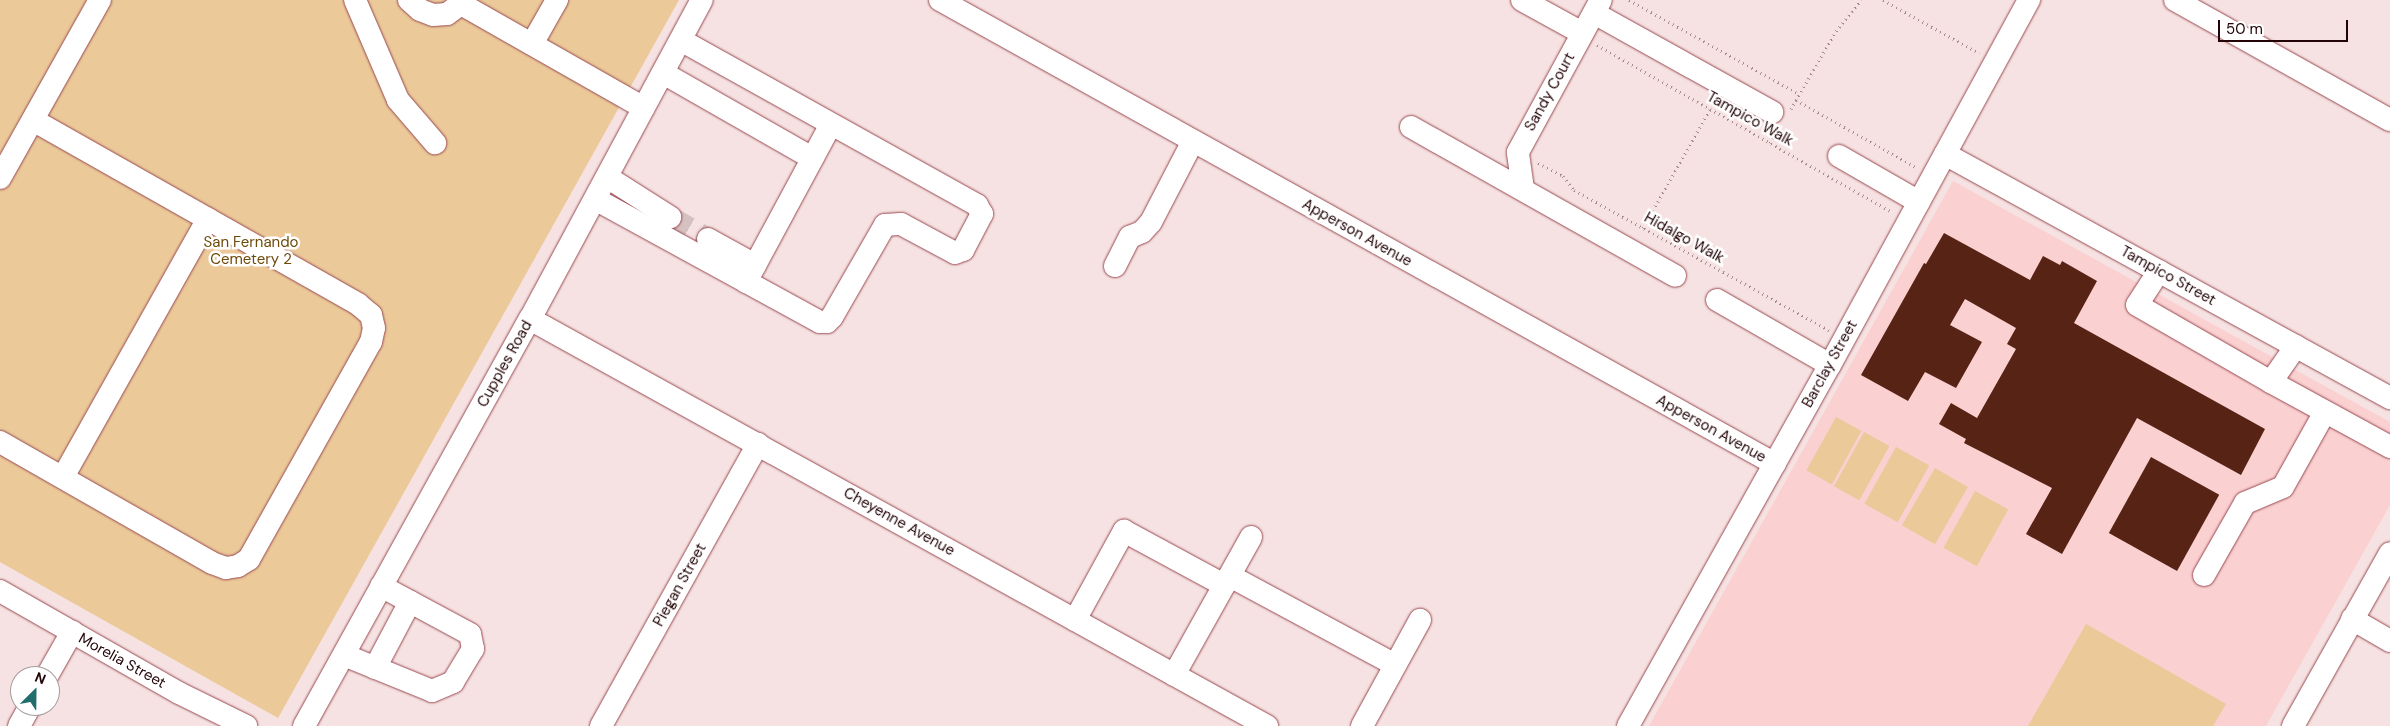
<!DOCTYPE html>
<style>
body{margin:0}
#map{position:relative;width:2390px;height:726px;overflow:hidden;background:#f6e2e2;font-family:"DM Sans",sans-serif}
div>[style]{position:absolute}
.built>*{inset:0;background:#fad0d1}
.green>*{inset:0;background:#ebc999;transform-origin:0 0}
.building>*{inset:0;background:#572315;transform-origin:0 0}
.minor-tunnel>*{height:22px;margin-top:-11px;transform-origin:0;background:repeating-linear-gradient(90deg,#d6c1c1 0 22px,transparent 0 33px)}
.path>*{height:3px;margin-top:-1.5px;transform-origin:0;background:repeating-linear-gradient(90deg,#a48c8d 0 1px,transparent 0 5px)}
.roads{filter:drop-shadow(0 0 1px #99484f) drop-shadow(0 0 1px #99484f)}
.minor>*{height:22px;margin:-11px;padding:0 11px;transform-origin:11px;border-radius:11px;background:#fff}
span{translate:-50% -50%;white-space:nowrap;text-align:center;line-height:1.15;-webkit-text-stroke:5px #fff;paint-order:stroke}
.street-label{font-size:15px;color:#220407}
.park-label{font-size:15px;color:#6e4b0a}
.north{position:absolute;left:10px;top:666px;width:50px;height:50px;box-sizing:border-box;background:#fff;border:1px solid #a79b9c;border-radius:50%;rotate:23deg;font-size:14px;font-weight:700;line-height:20px;text-align:center;color:#220407}
.north::after{content:'';display:block;margin:auto;width:18px;height:22px;background:#216d6e;clip-path:polygon(50% 0,100% 100%,50% 72%,0 100%)}
.scale{position:absolute;left:2218px;top:20px;width:130px;height:22px;box-sizing:border-box;border:2px solid #220407;border-top:0;padding-left:6px;font-size:15px;line-height:18px;white-space:nowrap;color:#220407;-webkit-text-stroke:4px #fff;paint-order:stroke}
</style>
<div id="map">
<div class="built">
<div style="clip-path:polygon(1953px 181px,2390px 422px,2390px 505px,2266px 726px,1649px 726px)"></div>
</div>
<div class="green">
<div style="clip-path:polygon(0 0,679px 0,278px 718px,0 562px)"></div>
<div style="left:1836px;top:417px;width:29px;height:61px;rotate:29deg"></div>
<div style="left:1864px;top:432px;width:29px;height:62px;rotate:29deg"></div>
<div style="left:1896px;top:447px;width:38px;height:65px;rotate:29deg"></div>
<div style="left:1935px;top:468px;width:38px;height:66px;rotate:30deg"></div>
<div style="left:1975px;top:491px;width:38px;height:65px;rotate:29deg"></div>
<div style="clip-path:polygon(2086px 624px,2226px 704px,2213px 726px,2028px 726px)"></div>
</div>
<div class="building">
<div style="clip-path:polygon(1944px 233px,2030px 280px,2043px 256px,2060px 265px,2062px 261px,2097px 281px,2074px 323px,2265px 429px,2241px 475px,2137px 418px,2062px 554px,2026px 534px,2052px 488px,1964px 443px,1966px 439px,1939px 424px,1951px 403px,1977px 418px,2016px 349px,2007px 344px,2016px 328px,1965px 299px,1950px 325px,1982px 342px,1956px 388px,1925px 372px,1908px 401px,1861px 375px,1924px 263px,1926px 264px)"></div>
<div style="left:2151px;top:457px;width:78px;height:87px;rotate:29deg"></div>
</div>
<div class="minor-tunnel">
<div style="left:670px;top:217px;width:44px;rotate:30.1deg"></div>
</div>
<div class="path">
<div style="left:1629px;top:0;width:194px;rotate:28.9deg"></div>
<div style="left:1883px;top:0;width:110px;rotate:28.9deg"></div>
<div style="left:1597px;top:45px;width:339px;rotate:29.5deg"></div>
<div style="left:1796px;top:100px;width:139px;rotate:29.3deg"></div>
<div style="left:1791px;top:109px;width:90px;rotate:-60deg"></div>
<div style="left:1836px;top:31px;width:40px;rotate:-51deg"></div>
<div style="left:1770px;top:143px;width:17px;rotate:-57deg"></div>
<div style="left:1538px;top:163px;width:28px;rotate:27deg"></div>
<div style="left:1563px;top:176px;width:18px;rotate:52deg"></div>
<div style="left:1574px;top:190px;width:291px;rotate:28.8deg"></div>
<div style="left:1643px;top:228px;width:137px;rotate:-60.6deg"></div>
</div>
<div class="roads">
<div class="minor">
<div style="left:355px;top:0;width:109px;rotate:66.7deg"></div>
<div style="left:398px;top:100px;width:57px;rotate:49.3deg"></div>
<div style="left:409px;top:0;width:15px;rotate:42deg"></div>
<div style="left:420px;top:10px;width:14px;rotate:21deg"></div>
<div style="left:433px;top:15px;width:14px;rotate:-4deg"></div>
<div style="left:447px;top:14px;width:17px;rotate:-36deg"></div>
<div style="left:461px;top:4px;width:4px;rotate:-76deg"></div>
<div style="left:940px;top:0;width:955px;rotate:29.06deg"></div>
<div style="left:1522px;top:0;width:68px;rotate:28.8deg"></div>
<div style="left:2175px;top:0;width:246px;rotate:29.2deg"></div>
<div style="left:461px;top:4px;width:210px;rotate:29.6deg"></div>
<div style="left:1594px;top:13px;width:204px;rotate:29.1deg"></div>
<div style="left:532px;top:44px;width:51px;rotate:-60.4deg"></div>
<div style="left:663px;top:73px;width:172px;rotate:29.7deg"></div>
<div style="left:1411px;top:127px;width:303px;rotate:29.4deg"></div>
<div style="left:1945px;top:154px;width:508px;rotate:28.74deg"></div>
<div style="left:1839px;top:156px;width:92px;rotate:29.9deg"></div>
<div style="left:607px;top:177px;width:75px;rotate:32.4deg"></div>
<div style="left:0;top:178px;width:204px;rotate:-60.7deg"></div>
<div style="left:1523px;top:189px;width:37px;rotate:-98deg"></div>
<div style="left:1518px;top:152px;width:173px;rotate:-61.4deg"></div>
<div style="left:595px;top:199px;width:256px;rotate:28.7deg"></div>
<div style="left:820px;top:322px;width:7px"></div>
<div style="left:827px;top:322px;width:7px;rotate:-45deg"></div>
<div style="left:832px;top:317px;width:106px;rotate:-60.1deg"></div>
<div style="left:885px;top:225px;width:16px;rotate:-4deg"></div>
<div style="left:901px;top:224px;width:61px;rotate:28.2deg"></div>
<div style="left:955px;top:253px;width:9px;rotate:-21deg"></div>
<div style="left:963px;top:250px;width:41px;rotate:-62.2deg"></div>
<div style="left:982px;top:214px;width:10px;rotate:-119deg"></div>
<div style="left:977px;top:205px;width:339px;rotate:-150.9deg"></div>
<div style="left:708px;top:239px;width:54px;rotate:29deg"></div>
<div style="left:1115px;top:266px;width:33px;rotate:-63deg"></div>
<div style="left:1130px;top:237px;width:13px;rotate:-23deg"></div>
<div style="left:1142px;top:232px;width:13px;rotate:-48deg"></div>
<div style="left:1151px;top:222px;width:91px;rotate:-62.6deg"></div>
<div style="left:2159px;top:271px;width:40px;rotate:122.9deg"></div>
<div style="left:2137px;top:305px;width:155px;rotate:29.9deg"></div>
<div style="left:746px;top:282px;width:179px;rotate:-61.7deg"></div>
<div style="left:1717px;top:300px;width:130px;rotate:29.9deg"></div>
<div style="left:530px;top:319px;width:842px;rotate:28.91deg"></div>
<div style="left:2296px;top:346px;width:44px;rotate:124.8deg"></div>
<div style="left:2271px;top:382px;width:136px;rotate:28.6deg"></div>
<div style="left:0;top:442px;width:244px;rotate:29.7deg"></div>
<div style="left:212px;top:563px;width:15px;rotate:20deg"></div>
<div style="left:226px;top:568px;width:12px;rotate:-9deg"></div>
<div style="left:238px;top:566px;width:13px;rotate:-32deg"></div>
<div style="left:249px;top:559px;width:249px;rotate:-60.7deg"></div>
<div style="left:371px;top:342px;width:14px;rotate:-78deg"></div>
<div style="left:374px;top:328px;width:13px;rotate:-103deg"></div>
<div style="left:371px;top:315px;width:17px;rotate:-140deg"></div>
<div style="left:358px;top:304px;width:373px;rotate:-150.5deg"></div>
<div style="left:63px;top:477px;width:296px;rotate:-60.7deg"></div>
<div style="left:2204px;top:575px;width:83px;rotate:-60.3deg"></div>
<div style="left:2245px;top:503px;width:41px;rotate:-22.8deg"></div>
<div style="left:2283px;top:487px;width:86px;rotate:-60.8deg"></div>
<div style="left:1230px;top:576px;width:187px;rotate:28.3deg"></div>
<div style="left:0;top:591px;width:206px;rotate:29.7deg"></div>
<div style="left:179px;top:693px;width:75px;rotate:26.2deg"></div>
<div style="left:2352px;top:619px;width:44px;rotate:30.1deg"></div>
<div style="left:1075px;top:620px;width:102px;rotate:-61.2deg"></div>
<div style="left:1124px;top:531px;width:114px;rotate:28.4deg"></div>
<div style="left:344px;top:655px;width:95px;rotate:22.2deg"></div>
<div style="left:432px;top:691px;width:23px;rotate:-23deg"></div>
<div style="left:453px;top:682px;width:39px;rotate:-59deg"></div>
<div style="left:473px;top:649px;width:15px;rotate:-101deg"></div>
<div style="left:470px;top:634px;width:101px;rotate:-151.7deg"></div>
<div style="left:375px;top:668px;width:75px;rotate:-62.1deg"></div>
<div style="left:1174px;top:675px;width:158px;rotate:-60.8deg"></div>
<div style="left:47px;top:676px;width:51px;rotate:-60.4deg"></div>
<div style="left:19px;top:726px;width:23px;rotate:-61deg"></div>
<div style="left:304px;top:726px;width:466px;rotate:-61deg"></div>
<div style="left:530px;top:319px;width:362px;rotate:-61.7deg"></div>
<div style="left:601px;top:726px;width:323px;rotate:-60.9deg"></div>
<div style="left:1362px;top:726px;width:121px;rotate:-61.3deg"></div>
<div style="left:1628px;top:726px;width:414px;rotate:-60.8deg"></div>
<div style="left:1830px;top:365px;width:416px;rotate:-61.4deg"></div>
<div style="left:2293px;top:726px;width:198px;rotate:-60.7deg"></div>
</div>
</div>
<div class="street-label">
<span style="left:1550px;top:92px;rotate:-61deg">Sandy Court</span>
<span style="left:1750px;top:119px;rotate:29deg">Tampico Walk</span>
<span style="left:1357px;top:233px;rotate:29deg">Apperson Avenue</span>
<span style="left:1684px;top:238px;rotate:29deg">Hidalgo Walk</span>
<span style="left:2168px;top:276px;rotate:29deg">Tampico Street</span>
<span style="left:505px;top:364px;rotate:-61deg">Cupples Road</span>
<span style="left:1830px;top:364px;rotate:-61deg">Barclay Street</span>
<span style="left:1711px;top:429px;rotate:29deg">Apperson Avenue</span>
<span style="left:899px;top:522px;rotate:29deg">Cheyenne Avenue</span>
<span style="left:680px;top:585px;rotate:-61deg">Piegan Street</span>
<span style="left:122px;top:661px;rotate:29deg">Morelia Street</span>
</div>
<div class="park-label">
<span style="left:251px;top:251px">San Fernando<br>Cemetery 2</span>
</div>
<div class="north">N</div>
<div class="scale">50 m</div>
</div>
